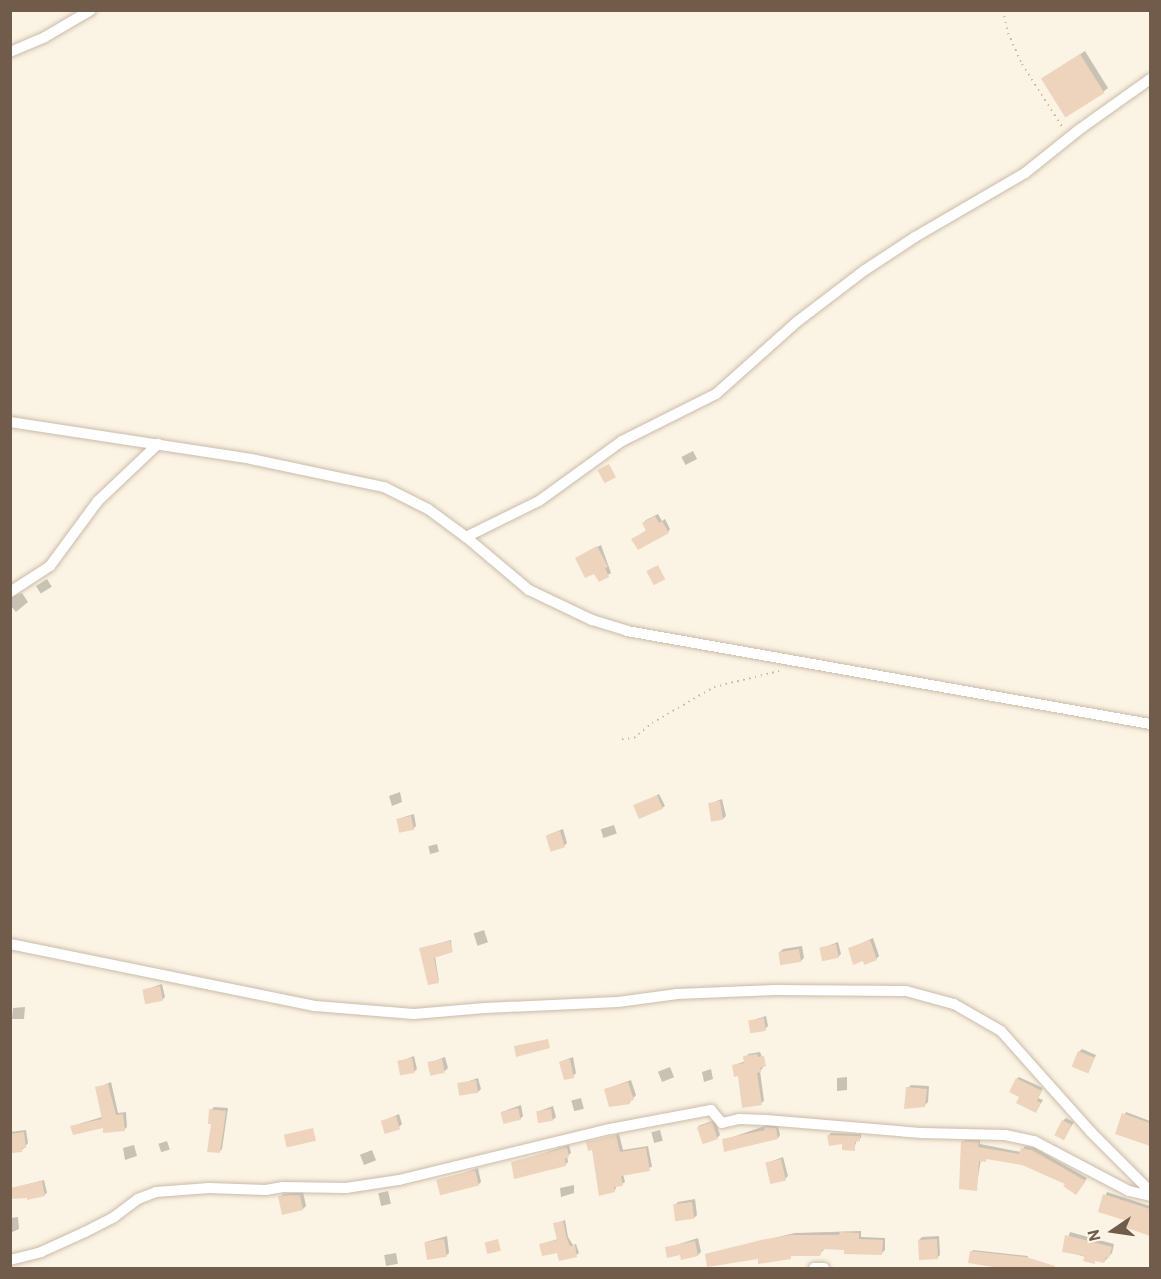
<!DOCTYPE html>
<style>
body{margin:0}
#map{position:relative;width:1161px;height:1279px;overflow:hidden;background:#fbf3e3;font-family:Overpass,sans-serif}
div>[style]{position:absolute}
.shadow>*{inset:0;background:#0003;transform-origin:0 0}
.building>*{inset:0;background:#eed4bc;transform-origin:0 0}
.path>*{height:2px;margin-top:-1px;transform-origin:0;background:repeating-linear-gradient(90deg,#d3b7a0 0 1.5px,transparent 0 6px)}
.roads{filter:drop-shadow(0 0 2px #cbbbaa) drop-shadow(0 0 2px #cbbbaa)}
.minor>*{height:10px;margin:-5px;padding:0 5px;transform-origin:5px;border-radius:5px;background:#fff}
span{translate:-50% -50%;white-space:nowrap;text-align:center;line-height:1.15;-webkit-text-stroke:5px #fef7e9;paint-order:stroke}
.frame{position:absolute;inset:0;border:12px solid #715b4b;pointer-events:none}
.north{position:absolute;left:1083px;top:1201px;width:60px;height:60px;-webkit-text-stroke:4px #fef7e9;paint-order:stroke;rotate:257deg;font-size:16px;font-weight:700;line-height:24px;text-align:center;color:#715b4b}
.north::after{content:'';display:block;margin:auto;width:21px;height:27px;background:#715b4b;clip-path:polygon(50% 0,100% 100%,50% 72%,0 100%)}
</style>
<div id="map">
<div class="shadow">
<div style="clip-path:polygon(1085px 51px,1108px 88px,1103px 92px,1042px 79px)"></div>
<div style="left:693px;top:451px;width:9px;height:13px;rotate:63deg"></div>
<div style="clip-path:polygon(658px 514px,662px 521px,665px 519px,670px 529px,668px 532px,633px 539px,647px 530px,643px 523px,646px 520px)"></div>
<div style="clip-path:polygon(601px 545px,611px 573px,600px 580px,595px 572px,577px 558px)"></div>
<div style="left:47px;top:579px;width:9px;height:13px;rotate:58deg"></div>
<div style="clip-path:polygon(22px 593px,28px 602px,16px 612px,10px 605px,10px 597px)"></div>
<div style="clip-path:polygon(400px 792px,402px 802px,392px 806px,389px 796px)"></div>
<div style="clip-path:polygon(659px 794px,665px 806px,662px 808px,635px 807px)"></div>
<div style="clip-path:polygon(722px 799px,726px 816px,723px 819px,709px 804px)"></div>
<div style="clip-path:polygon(414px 814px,416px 826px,413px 829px,398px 819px)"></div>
<div style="left:614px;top:825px;width:9px;height:14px;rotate:72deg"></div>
<div style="clip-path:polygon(563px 829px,567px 843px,564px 846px,548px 835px)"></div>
<div style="left:437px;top:844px;width:8px;height:9px;rotate:76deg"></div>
<div style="left:484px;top:930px;width:13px;height:11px;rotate:72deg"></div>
<div style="clip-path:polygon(873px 938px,879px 956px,876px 959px,864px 959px,849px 949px)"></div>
<div style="clip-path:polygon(451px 940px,452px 951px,435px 956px,439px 982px,422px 948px)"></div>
<div style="clip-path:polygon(838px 942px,841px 954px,838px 957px,820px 949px)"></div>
<div style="clip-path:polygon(802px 946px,804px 958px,801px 961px,780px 952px,783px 949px)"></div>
<div style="clip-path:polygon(162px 984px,165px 997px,162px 1000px,144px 990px)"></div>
<div style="clip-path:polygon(25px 1007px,24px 1019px,12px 1019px,13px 1008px)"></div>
<div style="clip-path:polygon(766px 1016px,768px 1026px,765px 1029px,750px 1021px)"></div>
<div style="clip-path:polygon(1082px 1049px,1096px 1055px,1088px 1071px,1079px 1052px)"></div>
<div style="clip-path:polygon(760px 1052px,765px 1065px,760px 1071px,764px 1101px,761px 1103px,734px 1065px,746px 1061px,748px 1054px)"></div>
<div style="clip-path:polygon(414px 1056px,417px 1069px,414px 1072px,399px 1062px)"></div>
<div style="clip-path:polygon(445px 1057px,448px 1068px,445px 1071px,429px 1063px)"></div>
<div style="clip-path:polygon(573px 1057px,576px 1073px,573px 1076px,560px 1062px)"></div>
<div style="left:670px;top:1067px;width:11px;height:13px;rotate:68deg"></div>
<div style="clip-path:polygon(711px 1069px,713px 1079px,704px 1082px,702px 1072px)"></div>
<div style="clip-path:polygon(847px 1077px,847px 1090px,837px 1091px,837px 1078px)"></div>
<div style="clip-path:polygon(1019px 1077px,1043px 1088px,1038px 1098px,1043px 1100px,1036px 1111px,1021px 1096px,1017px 1079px)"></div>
<div style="clip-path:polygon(478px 1078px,481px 1089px,478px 1092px,458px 1085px)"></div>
<div style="clip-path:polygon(631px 1080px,636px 1095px,629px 1103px,606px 1089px)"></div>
<div style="clip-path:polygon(111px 1082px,118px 1113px,126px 1112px,127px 1127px,125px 1129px,72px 1126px,102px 1117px,97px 1088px)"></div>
<div style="clip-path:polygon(911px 1085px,929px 1086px,928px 1102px,924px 1106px,908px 1088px)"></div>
<div style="left:581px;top:1098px;width:11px;height:10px;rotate:75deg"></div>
<div style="clip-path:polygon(521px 1105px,523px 1116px,520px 1119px,502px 1112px)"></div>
<div style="clip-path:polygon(553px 1106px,556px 1117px,553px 1120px,537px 1112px)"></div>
<div style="clip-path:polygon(214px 1107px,228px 1108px,222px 1149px,219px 1152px,211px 1110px)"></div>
<div style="clip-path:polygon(1126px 1112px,1150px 1121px,1150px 1145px,1117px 1133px)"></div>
<div style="clip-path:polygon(399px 1114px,402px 1124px,399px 1127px,383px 1121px)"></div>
<div style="clip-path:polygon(1066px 1118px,1074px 1122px,1064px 1138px,1063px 1121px)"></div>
<div style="clip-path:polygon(715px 1120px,720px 1135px,717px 1138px,698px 1126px)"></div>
<div style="clip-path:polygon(768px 1125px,778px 1126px,780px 1135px,778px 1138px,724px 1140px)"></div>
<div style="clip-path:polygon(26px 1130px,28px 1143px,24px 1148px,21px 1151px,10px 1148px,10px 1132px)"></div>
<div style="left:660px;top:1130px;width:11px;height:9px;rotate:75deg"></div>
<div style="clip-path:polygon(831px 1133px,861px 1134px,861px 1138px,857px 1140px,854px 1149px,829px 1135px)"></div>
<div style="clip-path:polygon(619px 1134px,623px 1150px,648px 1146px,652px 1167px,623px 1174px,625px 1182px,622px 1184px,617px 1185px,615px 1190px,600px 1194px,593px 1149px,588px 1143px)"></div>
<div style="clip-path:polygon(965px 1140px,980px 1140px,980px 1144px,1021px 1152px,1025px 1146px,1035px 1148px,1087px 1178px,1078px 1191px,1067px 1183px,1023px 1164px,988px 1158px,981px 1159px,976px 1189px,963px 1142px)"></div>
<div style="left:167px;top:1141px;width:9px;height:9px;rotate:72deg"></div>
<div style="clip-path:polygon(134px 1145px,137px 1156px,125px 1160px,123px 1148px)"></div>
<div style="clip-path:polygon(569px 1145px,571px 1153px,567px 1156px,568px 1162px,566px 1164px,513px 1163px)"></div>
<div style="left:372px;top:1150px;width:11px;height:13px;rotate:68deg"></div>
<div style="clip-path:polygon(783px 1157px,788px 1176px,785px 1179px,767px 1163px)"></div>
<div style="clip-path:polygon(478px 1168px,481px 1182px,478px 1185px,438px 1182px)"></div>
<div style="clip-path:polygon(44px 1180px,47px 1193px,44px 1195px,13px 1188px)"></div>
<div style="clip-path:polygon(574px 1185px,574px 1193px,561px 1197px,560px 1188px)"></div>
<div style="left:388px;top:1191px;width:13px;height:10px;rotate:77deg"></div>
<div style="clip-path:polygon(303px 1192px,306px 1206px,303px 1209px,280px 1197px,283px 1194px)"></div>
<div style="clip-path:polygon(1107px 1192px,1150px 1206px,1150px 1235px,1123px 1225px,1126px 1219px,1099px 1211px)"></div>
<div style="clip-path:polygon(695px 1199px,697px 1215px,694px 1218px,675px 1205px,678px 1202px)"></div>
<div style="clip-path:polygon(18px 1217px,19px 1229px,10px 1233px,10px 1218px)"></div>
<div style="clip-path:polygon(565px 1220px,568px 1237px,573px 1245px,576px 1244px,579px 1253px,576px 1255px,541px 1244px,558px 1239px,555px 1224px)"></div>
<div style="clip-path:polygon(861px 1231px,861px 1237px,885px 1238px,885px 1250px,882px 1253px,825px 1248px,822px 1252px,794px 1254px,790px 1257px,706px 1254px,795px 1233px)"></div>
<div style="clip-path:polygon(1070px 1232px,1114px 1244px,1112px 1253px,1104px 1262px,1064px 1251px)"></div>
<div style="clip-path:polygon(447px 1236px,449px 1253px,446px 1256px,426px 1242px)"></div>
<div style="clip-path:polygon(939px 1236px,940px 1255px,937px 1258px,919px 1240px,922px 1237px)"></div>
<div style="clip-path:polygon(698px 1238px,701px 1252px,698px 1255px,681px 1253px,667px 1248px)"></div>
<div style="clip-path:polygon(973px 1250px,1028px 1256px,1025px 1268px,971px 1252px)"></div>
<div style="left:396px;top:1253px;width:11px;height:12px;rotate:80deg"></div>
</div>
<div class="building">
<div style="left:1080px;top:54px;width:46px;height:46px;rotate:58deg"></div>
<div style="left:609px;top:464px;width:15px;height:13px;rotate:62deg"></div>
<div style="clip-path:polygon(655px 516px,659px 523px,662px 521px,669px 533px,638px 550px,631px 539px,646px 531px,642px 523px)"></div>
<div style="clip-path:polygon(597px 546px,608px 567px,605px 568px,609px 577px,599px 582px,594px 574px,585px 578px,575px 558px)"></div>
<div style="left:658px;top:565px;width:16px;height:13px;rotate:63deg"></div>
<div style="left:657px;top:795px;width:15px;height:26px;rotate:67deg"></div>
<div style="left:720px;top:801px;width:19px;height:12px;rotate:81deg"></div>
<div style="left:411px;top:816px;width:14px;height:15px;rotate:78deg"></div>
<div style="left:560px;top:831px;width:17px;height:15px;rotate:73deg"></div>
<div style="clip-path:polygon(870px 940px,877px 960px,864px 965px,863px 961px,853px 965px,848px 948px)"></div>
<div style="clip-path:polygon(450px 941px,453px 952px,434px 958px,439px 983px,428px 985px,419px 948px)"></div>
<div style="left:836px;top:944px;width:14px;height:17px;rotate:78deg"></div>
<div style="left:799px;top:949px;width:13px;height:21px;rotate:81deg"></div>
<div style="left:160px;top:986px;width:15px;height:18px;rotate:79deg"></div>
<div style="left:764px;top:1018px;width:13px;height:16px;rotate:81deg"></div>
<div style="clip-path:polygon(548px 1039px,550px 1048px,516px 1057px,514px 1046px)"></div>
<div style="left:1078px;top:1051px;width:18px;height:17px;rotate:22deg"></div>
<div style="clip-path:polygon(757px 1054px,758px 1057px,764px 1056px,766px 1066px,760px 1068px,761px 1072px,757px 1073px,762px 1105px,742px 1108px,738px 1076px,734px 1077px,732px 1065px,744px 1063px,743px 1056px)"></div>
<div style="left:412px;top:1058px;width:15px;height:15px;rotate:79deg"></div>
<div style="left:442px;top:1059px;width:14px;height:15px;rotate:78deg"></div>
<div style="clip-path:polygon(570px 1059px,574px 1078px,564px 1080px,559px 1062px)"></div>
<div style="clip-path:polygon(1016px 1078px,1042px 1091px,1037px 1101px,1041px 1103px,1036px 1113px,1016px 1103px,1019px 1097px,1009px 1092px)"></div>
<div style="left:476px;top:1080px;width:13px;height:19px;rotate:81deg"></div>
<div style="clip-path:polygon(628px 1082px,634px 1100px,629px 1101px,630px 1104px,609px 1107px,604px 1089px)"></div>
<div style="clip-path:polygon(108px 1084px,116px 1115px,123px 1114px,125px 1131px,103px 1133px,103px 1128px,73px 1135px,70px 1126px,102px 1119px,95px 1087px)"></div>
<div style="clip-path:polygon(906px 1087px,927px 1089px,925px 1107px,904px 1109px)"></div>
<div style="left:518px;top:1108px;width:12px;height:18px;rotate:76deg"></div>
<div style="clip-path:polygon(209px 1109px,226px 1111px,220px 1153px,207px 1152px,211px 1124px,208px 1124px)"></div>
<div style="left:551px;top:1109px;width:12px;height:15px;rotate:81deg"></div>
<div style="clip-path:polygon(1122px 1113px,1150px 1123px,1150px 1146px,1115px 1134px)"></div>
<div style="left:396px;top:1116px;width:14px;height:16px;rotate:73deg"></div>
<div style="left:1062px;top:1120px;width:11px;height:17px;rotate:27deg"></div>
<div style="left:712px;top:1122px;width:18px;height:16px;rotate:71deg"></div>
<div style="clip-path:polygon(764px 1127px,776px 1128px,778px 1139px,724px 1152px,722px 1139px,765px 1130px)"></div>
<div style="left:313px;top:1128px;width:13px;height:30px;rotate:77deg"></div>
<div style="clip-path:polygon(24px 1132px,26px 1148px,22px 1148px,22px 1152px,12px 1153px,10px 1134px)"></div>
<div style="clip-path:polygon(616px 1135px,620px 1152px,646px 1148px,650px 1171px,621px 1176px,623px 1186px,614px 1187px,615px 1192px,599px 1196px,592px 1150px,588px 1151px,586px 1142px)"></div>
<div style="clip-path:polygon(827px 1135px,860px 1136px,860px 1141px,855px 1142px,855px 1151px,842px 1150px,842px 1144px,829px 1146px)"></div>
<div style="clip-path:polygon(961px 1141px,979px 1142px,978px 1147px,1019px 1154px,1021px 1148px,1032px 1150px,1086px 1181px,1076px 1195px,1063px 1186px,1065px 1184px,1022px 1165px,986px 1159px,986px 1162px,979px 1161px,977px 1191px,959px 1189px)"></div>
<div style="clip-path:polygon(567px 1147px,569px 1157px,565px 1158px,566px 1166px,514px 1179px,511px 1162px)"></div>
<div style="left:781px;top:1159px;width:22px;height:16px;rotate:77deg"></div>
<div style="left:475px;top:1170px;width:16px;height:40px;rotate:76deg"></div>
<div style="clip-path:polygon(42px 1181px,45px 1196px,27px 1200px,27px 1198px,10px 1199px,10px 1188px)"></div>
<div style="clip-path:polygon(1103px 1194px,1150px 1209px,1150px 1236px,1121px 1226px,1124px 1220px,1098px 1212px)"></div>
<div style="clip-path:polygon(288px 1195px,300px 1195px,303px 1210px,282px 1215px,278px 1196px)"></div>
<div style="left:692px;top:1202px;width:17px;height:19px;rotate:83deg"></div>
<div style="clip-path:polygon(563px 1221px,567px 1239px,570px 1246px,575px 1245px,577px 1257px,559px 1261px,557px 1253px,542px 1256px,539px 1244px,557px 1240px,553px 1223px)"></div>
<div style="clip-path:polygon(840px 1232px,859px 1233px,859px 1239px,883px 1240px,882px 1255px,844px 1254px,844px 1250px,823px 1249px,820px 1256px,791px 1256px,791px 1259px,758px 1264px,758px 1259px,707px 1267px,705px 1254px,761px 1240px,791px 1235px,839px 1235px)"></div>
<div style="clip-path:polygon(1065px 1235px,1112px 1247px,1109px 1258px,1106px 1257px,1104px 1263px,1095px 1261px,1095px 1264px,1083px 1261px,1085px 1256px,1062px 1252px)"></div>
<div style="left:444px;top:1239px;width:18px;height:20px;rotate:81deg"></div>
<div style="left:498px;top:1239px;width:12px;height:14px;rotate:76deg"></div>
<div style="left:937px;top:1239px;width:20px;height:19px;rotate:87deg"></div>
<div style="clip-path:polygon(695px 1241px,698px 1256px,681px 1260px,680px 1255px,667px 1258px,665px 1247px)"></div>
<div style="clip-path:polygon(970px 1251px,1026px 1257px,1055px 1266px,1055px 1269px,1005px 1269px,968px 1263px)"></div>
</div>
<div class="path">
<div style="left:1003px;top:10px;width:24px;rotate:78deg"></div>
<div style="left:1008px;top:33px;width:34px;rotate:66deg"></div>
<div style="left:1022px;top:64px;width:76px;rotate:57.4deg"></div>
<div style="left:622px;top:739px;width:12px;rotate:-5deg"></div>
<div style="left:634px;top:738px;width:23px;rotate:-40deg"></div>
<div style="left:652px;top:723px;width:72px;rotate:-30.1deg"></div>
<div style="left:714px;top:687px;width:67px;rotate:-13.8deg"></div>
</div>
<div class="roads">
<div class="minor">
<div style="left:10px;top:52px;width:38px;rotate:-23deg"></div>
<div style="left:45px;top:37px;width:53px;rotate:-30.4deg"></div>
<div style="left:10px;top:422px;width:244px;rotate:8.7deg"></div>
<div style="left:251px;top:459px;width:136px;rotate:11.9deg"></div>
<div style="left:384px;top:487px;width:49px;rotate:26.6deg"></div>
<div style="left:428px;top:509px;width:47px;rotate:36.4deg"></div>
<div style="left:466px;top:537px;width:82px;rotate:40.1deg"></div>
<div style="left:529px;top:590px;width:70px;rotate:25.5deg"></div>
<div style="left:592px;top:620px;width:37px;rotate:17deg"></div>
<div style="left:627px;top:631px;width:531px;rotate:10.08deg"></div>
<div style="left:466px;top:537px;width:81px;rotate:-26.3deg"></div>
<div style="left:539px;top:501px;width:102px;rotate:-35.9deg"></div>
<div style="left:622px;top:441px;width:105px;rotate:-26.6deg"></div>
<div style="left:716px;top:394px;width:110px;rotate:-41.7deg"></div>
<div style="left:798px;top:321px;width:84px;rotate:-37.3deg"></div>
<div style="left:865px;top:270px;width:60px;rotate:-33.4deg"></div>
<div style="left:915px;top:237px;width:127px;rotate:-30.2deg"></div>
<div style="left:1025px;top:173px;width:70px;rotate:-38.7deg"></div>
<div style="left:1080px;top:129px;width:86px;rotate:-35.5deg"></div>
<div style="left:10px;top:592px;width:48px;rotate:-33deg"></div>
<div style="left:50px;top:566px;width:81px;rotate:-53.6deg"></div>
<div style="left:98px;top:501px;width:83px;rotate:-43.5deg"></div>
<div style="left:10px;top:944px;width:311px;rotate:11.5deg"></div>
<div style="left:315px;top:1006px;width:99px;rotate:4.6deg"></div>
<div style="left:414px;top:1014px;width:71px;rotate:-4.8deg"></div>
<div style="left:485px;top:1008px;width:133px;rotate:-2.6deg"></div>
<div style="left:618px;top:1002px;width:60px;rotate:-7.7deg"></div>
<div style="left:677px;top:994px;width:98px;rotate:-2.3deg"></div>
<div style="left:775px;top:990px;width:131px;rotate:0.4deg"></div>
<div style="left:906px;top:991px;width:50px;rotate:15.2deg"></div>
<div style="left:954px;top:1004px;width:54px;rotate:29.9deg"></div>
<div style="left:1001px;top:1031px;width:135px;rotate:48.3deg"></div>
<div style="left:1091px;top:1132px;width:83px;rotate:45deg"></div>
<div style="left:10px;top:1260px;width:32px;rotate:-14deg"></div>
<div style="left:41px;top:1252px;width:48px;rotate:-24.4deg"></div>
<div style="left:85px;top:1232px;width:33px;rotate:-27deg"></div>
<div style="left:114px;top:1217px;width:30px;rotate:-37deg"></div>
<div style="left:138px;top:1199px;width:19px;rotate:-21deg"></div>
<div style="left:156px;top:1192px;width:53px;rotate:-4.3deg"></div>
<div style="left:209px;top:1188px;width:57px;rotate:2deg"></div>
<div style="left:266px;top:1190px;width:17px;rotate:-10deg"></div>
<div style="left:283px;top:1187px;width:63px;rotate:0.9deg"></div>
<div style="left:346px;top:1188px;width:54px;rotate:-8.6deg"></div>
<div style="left:399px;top:1180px;width:217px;rotate:-13.6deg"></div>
<div style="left:610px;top:1129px;width:103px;rotate:-10.7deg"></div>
<div style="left:711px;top:1110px;width:17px;rotate:50deg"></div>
<div style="left:722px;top:1123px;width:17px;rotate:-13deg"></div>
<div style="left:739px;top:1119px;width:27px;rotate:2deg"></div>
<div style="left:766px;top:1120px;width:157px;rotate:4.8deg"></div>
<div style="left:922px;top:1133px;width:83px;rotate:1.4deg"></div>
<div style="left:1005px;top:1135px;width:30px;rotate:12deg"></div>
<div style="left:1034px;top:1141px;width:107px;rotate:27.8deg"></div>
<div style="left:1129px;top:1191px;width:22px;rotate:13deg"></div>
<div style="left:814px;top:1268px;width:10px"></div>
</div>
</div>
<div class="frame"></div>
<div class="north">N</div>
</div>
